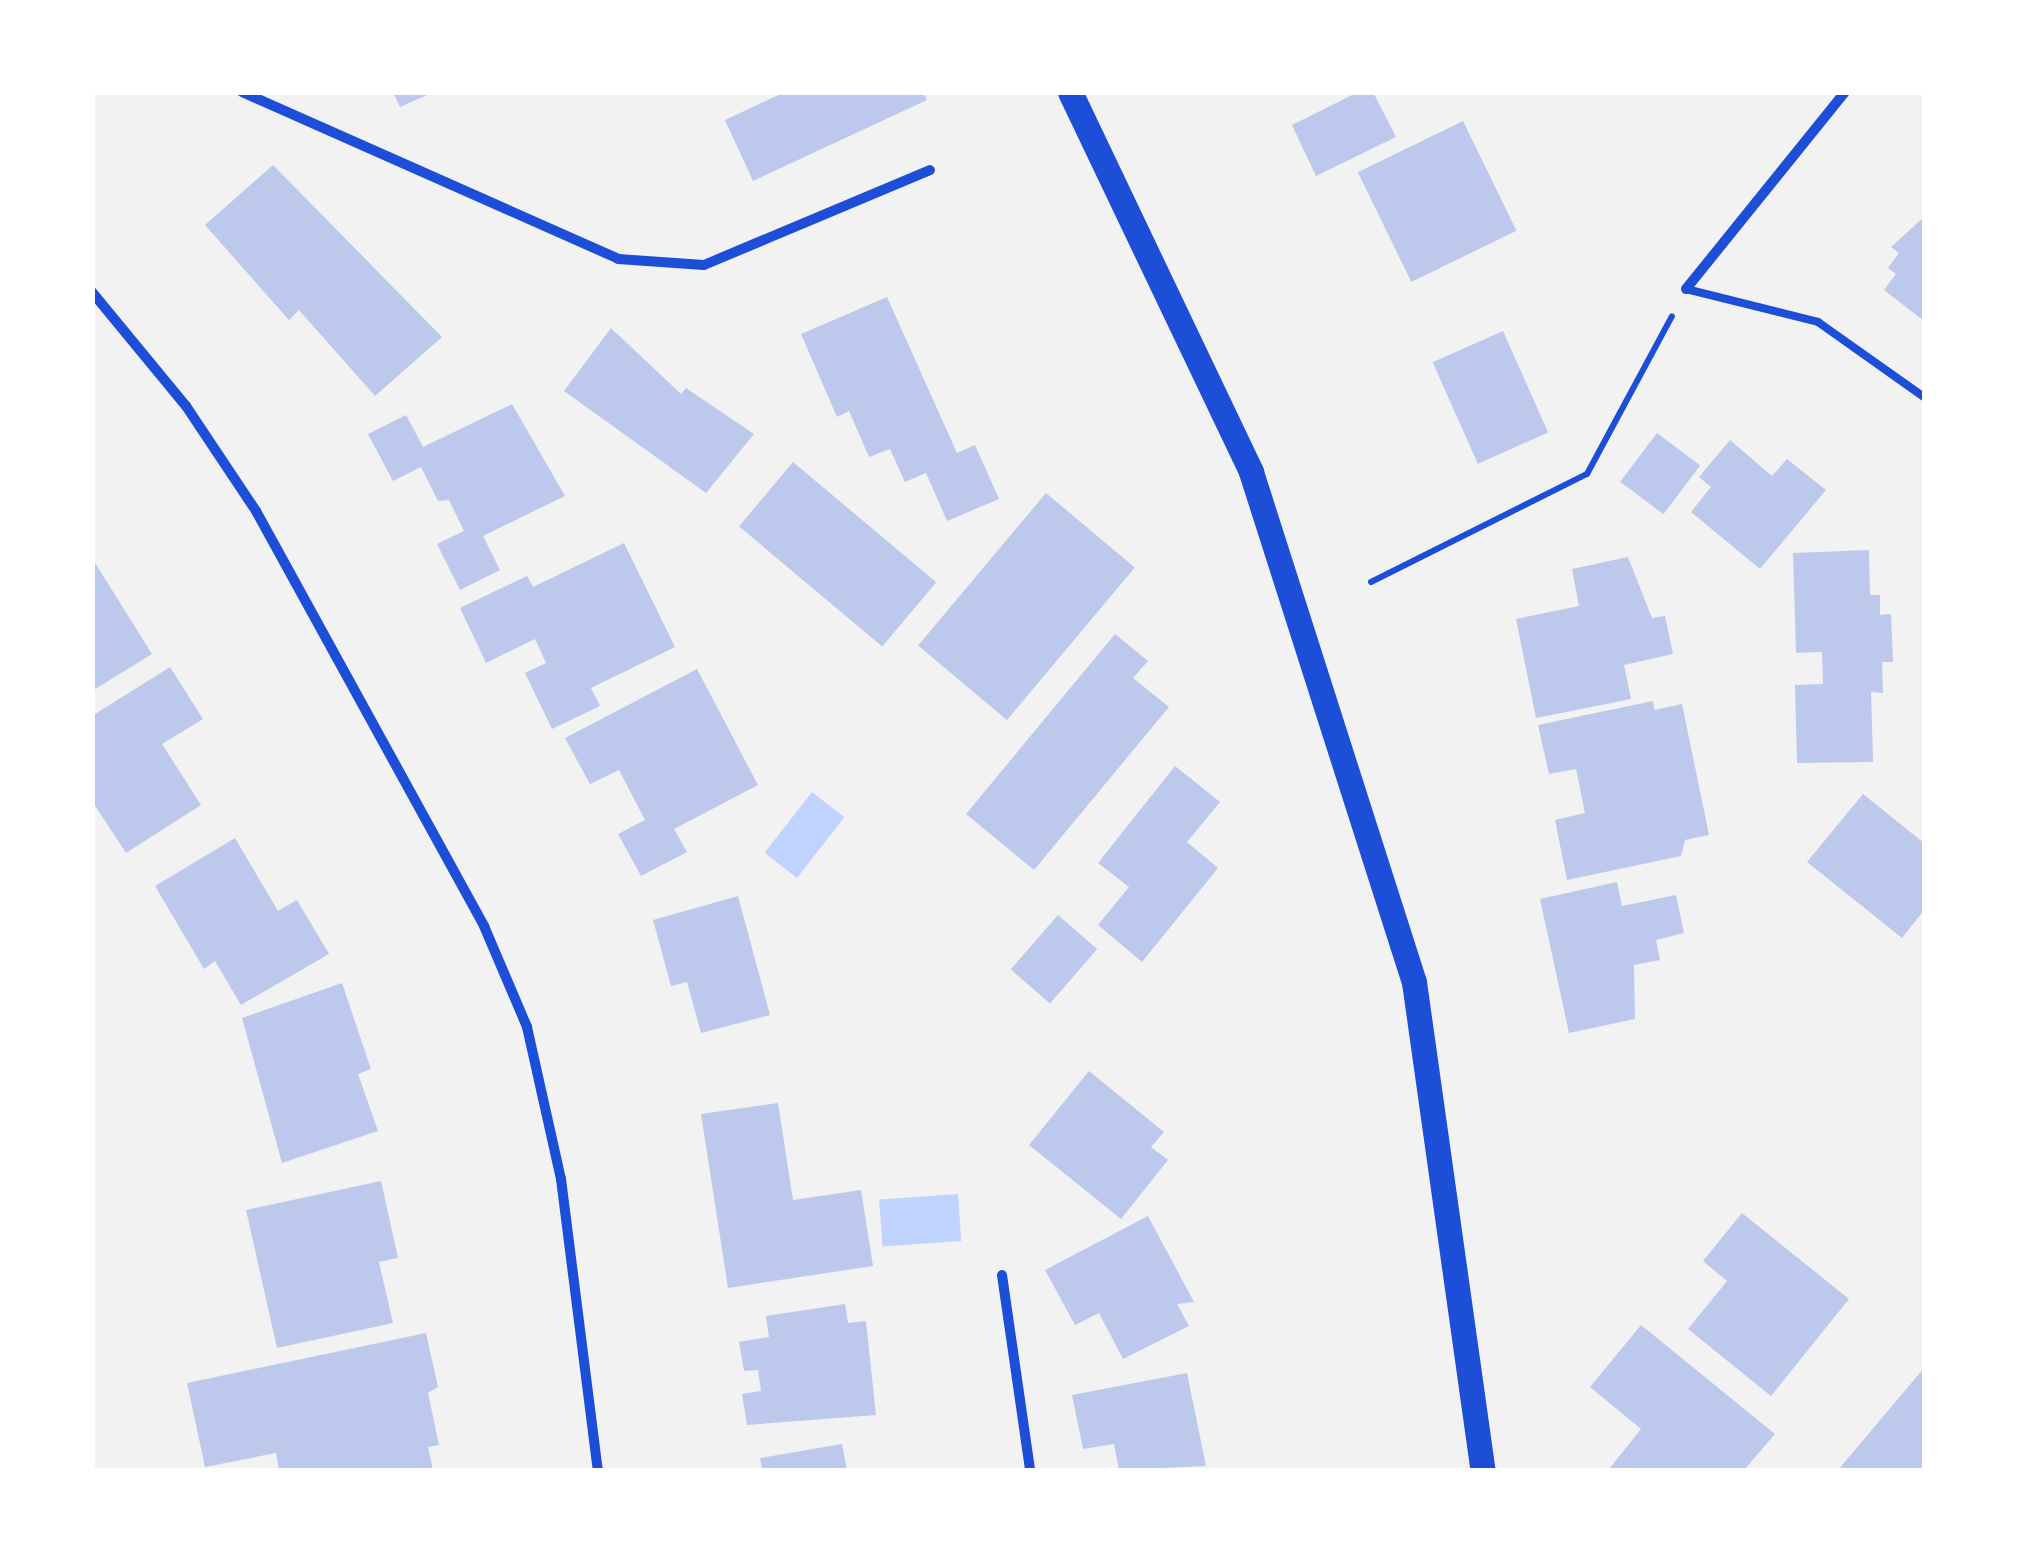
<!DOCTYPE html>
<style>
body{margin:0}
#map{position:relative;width:2017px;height:1563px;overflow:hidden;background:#f2f2f2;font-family:"PT Serif",serif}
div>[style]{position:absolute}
.water>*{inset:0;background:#bfd3fe;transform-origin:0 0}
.building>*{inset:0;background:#bdc9ec;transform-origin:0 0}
.path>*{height:6px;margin:-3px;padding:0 3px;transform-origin:3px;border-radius:3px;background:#1d4ed8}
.service>*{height:8px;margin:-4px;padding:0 4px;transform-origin:4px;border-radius:4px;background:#1d4ed8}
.minor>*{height:10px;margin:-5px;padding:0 5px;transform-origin:5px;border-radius:5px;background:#1d4ed8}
.primary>*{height:25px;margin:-12.5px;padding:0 12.5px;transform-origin:12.5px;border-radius:12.5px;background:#1d4ed8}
span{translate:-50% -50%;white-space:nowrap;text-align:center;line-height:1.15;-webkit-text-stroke:10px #fff;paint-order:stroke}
.frame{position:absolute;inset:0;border:95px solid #fff;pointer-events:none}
</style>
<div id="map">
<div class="water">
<div style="left:812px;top:792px;width:41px;height:77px;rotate:38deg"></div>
<div style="left:958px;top:1194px;width:47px;height:79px;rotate:86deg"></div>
</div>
<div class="building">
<div style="clip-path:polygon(393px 92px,434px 92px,400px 107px)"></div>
<div style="clip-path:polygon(785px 92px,923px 92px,927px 100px,753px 181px,725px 120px)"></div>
<div style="clip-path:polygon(1358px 92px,1373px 92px,1396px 137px,1316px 176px,1292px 125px)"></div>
<div style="left:1463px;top:121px;width:122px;height:117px;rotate:64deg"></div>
<div style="clip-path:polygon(273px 165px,442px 337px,375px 396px,299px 310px,289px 320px,205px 225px)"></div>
<div style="clip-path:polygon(1924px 217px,1924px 321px,1884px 290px,1896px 274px,1888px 268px,1899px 253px,1891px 247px)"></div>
<div style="clip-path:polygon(887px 297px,957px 453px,975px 445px,999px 499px,947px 521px,926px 473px,905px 482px,890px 449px,869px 457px,849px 411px,837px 417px,801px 334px)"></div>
<div style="clip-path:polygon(611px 328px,681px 394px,686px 388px,754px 434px,706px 493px,564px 391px)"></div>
<div style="left:1503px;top:331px;width:111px;height:77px;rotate:66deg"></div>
<div style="clip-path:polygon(512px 404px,565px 496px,483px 536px,500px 570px,460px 590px,437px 544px,464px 531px,449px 500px,438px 501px,421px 467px,393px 481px,368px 434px,406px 415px,423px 447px)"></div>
<div style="left:1657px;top:433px;width:54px;height:61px;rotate:37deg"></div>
<div style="clip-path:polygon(1730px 440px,1772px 476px,1787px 459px,1826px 490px,1760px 569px,1691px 512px,1711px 487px,1699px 477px)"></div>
<div style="left:793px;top:462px;width:187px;height:84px;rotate:40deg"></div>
<div style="left:1046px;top:493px;width:116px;height:199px;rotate:40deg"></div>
<div style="clip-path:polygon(624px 543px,675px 647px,591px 688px,600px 706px,552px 729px,525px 673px,546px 663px,535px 639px,486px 663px,460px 608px,527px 576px,533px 587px)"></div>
<div style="clip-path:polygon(1869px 550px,1870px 595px,1880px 595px,1880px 615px,1891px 614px,1893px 662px,1882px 662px,1883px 693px,1871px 692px,1873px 762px,1797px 763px,1795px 685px,1823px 684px,1822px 652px,1796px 653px,1793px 553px)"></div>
<div style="clip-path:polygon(1628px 557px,1652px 618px,1665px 616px,1673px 654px,1624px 665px,1631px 699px,1536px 718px,1516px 619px,1579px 606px,1572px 569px)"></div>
<div style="clip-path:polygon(92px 558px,152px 654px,92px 691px)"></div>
<div style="clip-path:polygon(1115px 634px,1148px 661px,1133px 678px,1169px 707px,1034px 870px,966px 814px)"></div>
<div style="clip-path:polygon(170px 667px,203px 719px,162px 744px,201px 805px,126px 853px,92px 801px,92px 716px)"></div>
<div style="clip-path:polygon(697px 669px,758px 785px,674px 829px,687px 852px,641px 876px,618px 834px,645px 820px,619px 770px,590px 784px,565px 738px)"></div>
<div style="clip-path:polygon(1653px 701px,1654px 710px,1682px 704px,1709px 835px,1685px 840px,1681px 856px,1567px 880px,1555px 820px,1585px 813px,1576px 769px,1549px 774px,1538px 725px)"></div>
<div style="clip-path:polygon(1175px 766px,1220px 802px,1187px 842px,1218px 868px,1142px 962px,1098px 925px,1129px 887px,1098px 863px)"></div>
<div style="clip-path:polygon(1863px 794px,1924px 843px,1924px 910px,1902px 938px,1807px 862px)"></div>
<div style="clip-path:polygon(235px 838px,278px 911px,297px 900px,329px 954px,241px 1005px,215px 961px,204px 969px,155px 886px)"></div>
<div style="clip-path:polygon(1617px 882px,1622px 906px,1676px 895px,1684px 933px,1656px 940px,1660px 960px,1634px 965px,1635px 1019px,1569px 1033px,1540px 899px)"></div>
<div style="clip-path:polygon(738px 896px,770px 1015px,701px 1033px,687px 982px,671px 986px,653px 920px)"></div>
<div style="left:1058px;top:915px;width:52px;height:72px;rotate:41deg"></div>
<div style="clip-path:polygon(342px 983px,371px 1069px,358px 1074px,378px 1131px,282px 1163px,242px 1018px)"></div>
<div style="clip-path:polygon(1089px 1071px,1164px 1132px,1151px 1147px,1168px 1160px,1121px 1219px,1029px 1145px)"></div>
<div style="clip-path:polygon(778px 1103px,793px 1200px,861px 1190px,873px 1266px,728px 1288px,701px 1114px)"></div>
<div style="clip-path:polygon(381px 1181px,398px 1258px,379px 1262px,393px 1323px,277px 1348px,246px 1210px)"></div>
<div style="clip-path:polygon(1742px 1213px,1849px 1299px,1771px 1396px,1688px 1329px,1727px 1281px,1703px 1261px)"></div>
<div style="clip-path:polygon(1148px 1216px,1194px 1302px,1177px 1304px,1189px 1326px,1123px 1359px,1099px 1313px,1075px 1325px,1045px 1270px)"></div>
<div style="clip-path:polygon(845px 1304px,848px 1323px,866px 1321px,876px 1415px,747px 1425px,742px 1394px,761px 1391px,758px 1370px,744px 1371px,739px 1342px,769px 1337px,766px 1316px)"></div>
<div style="clip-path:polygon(1641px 1325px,1775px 1434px,1744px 1470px,1609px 1469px,1641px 1429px,1590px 1387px)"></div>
<div style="clip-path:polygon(426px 1333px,438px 1387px,428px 1393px,439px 1445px,428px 1447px,433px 1470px,279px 1470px,276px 1453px,205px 1467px,187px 1383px)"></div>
<div style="clip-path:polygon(1924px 1368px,1924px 1470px,1838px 1470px)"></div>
<div style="clip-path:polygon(1187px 1373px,1206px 1466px,1119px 1470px,1114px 1444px,1083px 1449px,1072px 1395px)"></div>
<div style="clip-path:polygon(842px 1444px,847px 1470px,762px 1470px,760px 1458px)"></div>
</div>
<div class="path">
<div style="left:1371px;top:582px;width:241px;rotate:-26.6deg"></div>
<div style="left:1587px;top:474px;width:179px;rotate:-61.7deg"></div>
</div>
<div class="service">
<div style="left:1686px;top:289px;width:136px;rotate:14deg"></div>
<div style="left:1818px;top:322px;width:130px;rotate:35.3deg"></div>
</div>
<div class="minor">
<div style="left:242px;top:92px;width:411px;rotate:23.9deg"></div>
<div style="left:618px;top:259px;width:86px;rotate:4deg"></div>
<div style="left:704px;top:265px;width:245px;rotate:-22.8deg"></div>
<div style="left:1686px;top:289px;width:253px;rotate:-51.1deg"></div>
<div style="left:92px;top:292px;width:148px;rotate:50.5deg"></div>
<div style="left:186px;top:406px;width:126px;rotate:56.3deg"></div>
<div style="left:256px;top:511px;width:474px;rotate:61.2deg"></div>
<div style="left:484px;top:926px;width:110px;rotate:66.9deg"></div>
<div style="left:527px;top:1027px;width:156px;rotate:77.4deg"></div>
<div style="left:561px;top:1179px;width:293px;rotate:82.8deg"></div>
<div style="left:1002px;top:1275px;width:197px;rotate:81.8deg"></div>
</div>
<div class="primary">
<div style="left:1070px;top:92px;width:421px;rotate:64.5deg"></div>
<div style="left:1251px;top:472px;width:535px;rotate:72.28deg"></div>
<div style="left:1414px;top:982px;width:493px;rotate:82deg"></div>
</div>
<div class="frame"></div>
</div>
